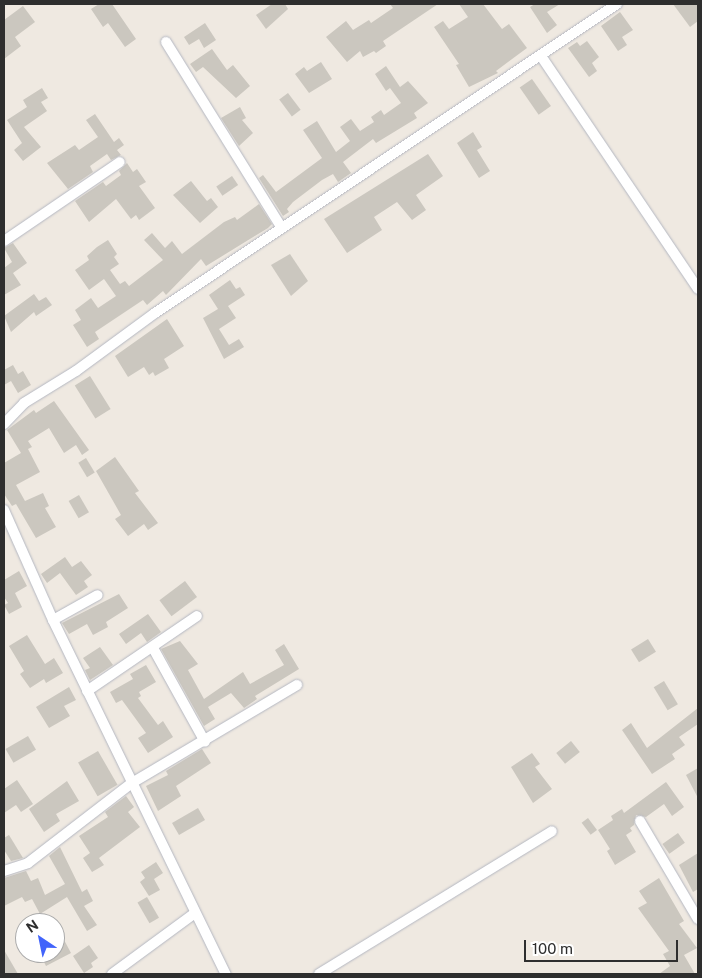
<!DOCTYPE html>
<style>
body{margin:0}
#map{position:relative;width:702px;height:978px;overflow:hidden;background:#efe9e1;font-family:"Public Sans",sans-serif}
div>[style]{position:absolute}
.building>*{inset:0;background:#cbc7bf;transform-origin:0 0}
.roads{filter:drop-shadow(0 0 1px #b4b7c1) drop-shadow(0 0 1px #b4b7c1)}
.street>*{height:10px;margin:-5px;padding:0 5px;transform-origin:5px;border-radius:5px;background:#fff}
span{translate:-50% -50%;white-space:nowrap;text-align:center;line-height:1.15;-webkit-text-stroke:4px #fff;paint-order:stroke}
.frame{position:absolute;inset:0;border:5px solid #2e2e2e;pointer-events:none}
.north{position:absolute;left:15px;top:913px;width:50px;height:50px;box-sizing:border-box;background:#fff;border:1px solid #ababab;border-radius:50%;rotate:326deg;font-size:14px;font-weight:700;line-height:20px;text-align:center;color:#2e2e2e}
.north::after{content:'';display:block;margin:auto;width:18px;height:22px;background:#4264fb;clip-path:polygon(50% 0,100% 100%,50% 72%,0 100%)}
.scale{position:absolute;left:524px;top:940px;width:154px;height:22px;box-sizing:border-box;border:2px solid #2e2e2e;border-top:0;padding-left:6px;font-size:15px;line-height:18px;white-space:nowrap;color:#2e2e2e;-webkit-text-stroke:4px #fff;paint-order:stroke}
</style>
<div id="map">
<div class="building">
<div style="clip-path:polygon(99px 4px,112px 4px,136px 39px,125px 47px,108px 23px,103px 27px,91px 9px)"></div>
<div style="clip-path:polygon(272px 4px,285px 4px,288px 9px,266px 29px,256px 15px)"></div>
<div style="clip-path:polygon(390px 4px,438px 4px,383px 41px,386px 46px,376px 53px,374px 51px,363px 57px,360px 51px,347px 62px,326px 37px,346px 21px,353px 30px,369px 20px,371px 23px,393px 8px)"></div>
<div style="clip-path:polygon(459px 4px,483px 4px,502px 29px,509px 24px,527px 48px,496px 71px,498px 73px,469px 87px,456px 65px,459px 64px,434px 27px,443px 21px,449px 29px,468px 17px)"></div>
<div style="clip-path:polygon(535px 4px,560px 4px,547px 12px,557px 25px,547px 33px,530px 7px)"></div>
<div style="clip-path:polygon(673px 4px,698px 4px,698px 21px,690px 27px)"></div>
<div style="clip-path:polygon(23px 6px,35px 22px,15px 37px,21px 46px,4px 59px,4px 20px)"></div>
<div style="clip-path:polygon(620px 12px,633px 30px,622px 37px,627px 45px,618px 51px,601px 26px)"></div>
<div style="clip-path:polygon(205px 23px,216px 40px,204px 48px,199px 39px,189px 45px,184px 37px)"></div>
<div style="clip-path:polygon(587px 41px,599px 57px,592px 63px,597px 71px,589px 77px,568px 48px,577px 42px,580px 46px)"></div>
<div style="clip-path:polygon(212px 49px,227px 70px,233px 65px,250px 86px,236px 98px,203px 67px,196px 72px,190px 64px)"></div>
<div style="clip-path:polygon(321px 62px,332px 79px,309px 93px,295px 74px,304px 67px,307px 71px)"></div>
<div style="clip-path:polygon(386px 66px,400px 87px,408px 81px,428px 103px,414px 113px,417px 118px,376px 143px,373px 139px,343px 162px,351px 173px,338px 182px,333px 174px,322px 180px,293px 202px,287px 209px,289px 212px,283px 216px,259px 178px,263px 175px,276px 192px,322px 158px,303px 130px,317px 121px,336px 152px,350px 141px,340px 127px,351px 119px,360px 131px,374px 122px,371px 117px,381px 110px,384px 115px,401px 103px,390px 88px,386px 91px,375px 74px)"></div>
<div style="left:532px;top:79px;width:33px;height:15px;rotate:55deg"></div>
<div style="clip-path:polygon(42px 88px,48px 98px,41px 102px,47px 111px,24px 127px,41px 147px,23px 161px,14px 150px,22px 143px,7px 120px,27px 107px,23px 100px)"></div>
<div style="left:288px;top:93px;width:21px;height:11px;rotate:53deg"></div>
<div style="clip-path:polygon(240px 107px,246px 118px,242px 120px,253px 133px,239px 146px,221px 118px)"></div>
<div style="clip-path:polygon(95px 114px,114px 142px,119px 138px,124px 145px,117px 150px,121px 155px,111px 160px,107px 154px,90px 166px,93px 172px,68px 189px,47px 163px,75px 145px,79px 150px,98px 137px,86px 120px)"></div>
<div style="clip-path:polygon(473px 132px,482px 147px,477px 150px,490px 171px,479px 178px,457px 143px)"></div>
<div style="clip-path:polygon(428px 154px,443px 176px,416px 195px,426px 210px,412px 220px,397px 202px,374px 217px,382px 230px,347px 253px,324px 219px)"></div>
<div style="clip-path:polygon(127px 163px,133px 172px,137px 169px,146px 182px,139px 186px,155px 208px,139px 220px,136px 215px,131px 219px,116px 199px,89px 222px,75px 201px,103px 182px,106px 186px,121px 175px,119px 171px)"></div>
<div style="left:232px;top:176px;width:11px;height:19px;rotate:56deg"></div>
<div style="clip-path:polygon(191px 181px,207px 201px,211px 198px,218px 207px,200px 223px,173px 195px)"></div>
<div style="clip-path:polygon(259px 204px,272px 224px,268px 228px,206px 266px,201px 259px,166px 295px,163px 291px,147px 305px,143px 300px,95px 332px,99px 339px,87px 347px,73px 325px,81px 320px,75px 310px,91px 298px,98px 308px,116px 296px,104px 279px,89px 290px,75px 270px,89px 260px,87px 256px,97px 247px,108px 240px,117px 254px,114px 257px,119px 264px,110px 270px,120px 284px,125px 281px,129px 286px,163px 260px,144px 240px,152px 233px,165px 248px,172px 241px,182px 254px,224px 222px,235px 217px,237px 220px)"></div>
<div style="clip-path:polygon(13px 243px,27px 263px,13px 273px,21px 285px,4px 295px,4px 268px,12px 262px,4px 248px)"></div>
<div style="clip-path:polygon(290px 254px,308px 281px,291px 296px,271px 265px)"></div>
<div style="clip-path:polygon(230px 280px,236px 289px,240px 287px,245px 295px,228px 306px,236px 318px,219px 329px,229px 345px,239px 339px,244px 347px,224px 359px,203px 318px,218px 309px,209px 295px)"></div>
<div style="clip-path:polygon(34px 294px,39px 301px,46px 297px,52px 305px,36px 316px,34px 312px,11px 332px,4px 316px)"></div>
<div style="clip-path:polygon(167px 319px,184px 346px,164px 359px,169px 368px,155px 376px,153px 372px,149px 375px,144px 367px,128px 377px,115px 356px)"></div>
<div style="clip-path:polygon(13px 365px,18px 374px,23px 371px,31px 385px,18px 393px,11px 381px,4px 385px,4px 370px)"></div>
<div style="left:90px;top:376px;width:39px;height:18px;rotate:58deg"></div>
<div style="clip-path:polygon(54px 401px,89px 450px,82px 455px,76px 445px,64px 453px,49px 428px,28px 441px,32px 447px,28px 449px,40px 472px,16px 485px,25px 501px,43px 493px,49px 506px,45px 508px,56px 527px,36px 538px,16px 504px,12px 506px,4px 494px,4px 463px,21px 453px,7px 430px,34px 410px,36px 413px)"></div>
<div style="clip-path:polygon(115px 457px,139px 491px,135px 493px,158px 523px,148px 530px,144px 524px,128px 536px,115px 519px,121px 515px,96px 471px)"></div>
<div style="left:86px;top:458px;width:17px;height:9px;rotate:59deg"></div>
<div style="left:79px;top:495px;width:20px;height:12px;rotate:60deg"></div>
<div style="clip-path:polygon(65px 557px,72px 567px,81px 561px,92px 575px,84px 581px,88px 587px,76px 595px,60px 573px,47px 583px,41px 574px)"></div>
<div style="clip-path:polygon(19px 571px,27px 586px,15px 593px,22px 607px,9px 614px,4px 605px,8px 603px,4px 597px,4px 580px)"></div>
<div style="left:185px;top:581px;width:20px;height:32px;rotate:53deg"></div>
<div style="clip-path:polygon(119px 594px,128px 608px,106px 622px,108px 627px,93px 635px,87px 624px,69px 634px,62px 623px)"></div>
<div style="clip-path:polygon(148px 614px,161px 632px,147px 642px,141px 633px,126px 644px,119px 634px)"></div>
<div style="clip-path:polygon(27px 635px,45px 664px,54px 658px,63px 673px,46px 683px,44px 679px,30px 688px,20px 674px,24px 671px,9px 646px)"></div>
<div style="left:648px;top:639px;width:15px;height:20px;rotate:58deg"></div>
<div style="clip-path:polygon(180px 641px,198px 664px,188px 670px,204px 699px,243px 672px,250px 684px,284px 665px,275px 650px,284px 644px,299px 669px,255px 696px,257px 699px,244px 708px,231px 693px,208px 707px,215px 719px,204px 726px,161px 649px)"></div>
<div style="clip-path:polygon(100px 647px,113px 665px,90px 680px,85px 670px,90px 668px,83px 658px)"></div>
<div style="clip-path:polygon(146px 665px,156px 682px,139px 692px,141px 696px,138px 698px,158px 725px,163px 721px,173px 737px,148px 753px,138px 738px,146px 733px,122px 700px,116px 703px,110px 692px,133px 679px,130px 674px)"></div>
<div style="left:664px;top:681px;width:27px;height:12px;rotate:59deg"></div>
<div style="clip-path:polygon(69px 687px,76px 700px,64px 706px,70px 716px,49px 728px,36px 707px)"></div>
<div style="clip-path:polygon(698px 708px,698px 724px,679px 737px,685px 745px,672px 754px,675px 759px,652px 774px,622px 730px,631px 723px,647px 748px)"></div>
<div style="left:28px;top:736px;width:16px;height:26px;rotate:60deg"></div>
<div style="left:571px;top:741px;width:14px;height:19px;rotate:51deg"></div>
<div style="clip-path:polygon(202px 749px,211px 763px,176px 786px,181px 796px,158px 811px,146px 786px,168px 775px,166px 771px)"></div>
<div style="left:98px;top:751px;width:39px;height:23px;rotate:60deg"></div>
<div style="clip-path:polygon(532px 753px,540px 764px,535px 767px,552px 789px,533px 803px,511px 767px)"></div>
<div style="clip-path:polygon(698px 768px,698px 798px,686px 775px)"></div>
<div style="clip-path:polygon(17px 780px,33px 804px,21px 812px,16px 805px,4px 813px,4px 789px)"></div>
<div style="clip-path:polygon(67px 781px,79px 801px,56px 814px,60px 821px,44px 832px,29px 809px)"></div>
<div style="clip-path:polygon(666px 782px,684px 807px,672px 816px,664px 804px,646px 817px,636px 815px,634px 825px,630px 828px,632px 831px,626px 835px,636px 852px,615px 865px,607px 851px,610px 849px,598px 830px,613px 820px,611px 816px,622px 809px,624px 813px)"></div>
<div style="clip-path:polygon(126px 796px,134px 807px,128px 812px,140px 827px,99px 858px,104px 865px,92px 872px,83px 858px,90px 853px,79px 836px,108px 817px,105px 812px)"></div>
<div style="left:198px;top:808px;width:14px;height:30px;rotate:60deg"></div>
<div style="left:588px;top:818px;width:15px;height:8px;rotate:53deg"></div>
<div style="left:678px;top:833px;width:12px;height:19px;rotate:55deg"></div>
<div style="clip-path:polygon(9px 835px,23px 858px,11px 861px,4px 850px,4px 838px)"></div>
<div style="clip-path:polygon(60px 847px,82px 892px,87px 889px,93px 901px,84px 906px,97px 925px,87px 931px,67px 897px,40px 914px,32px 899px,25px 902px,22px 897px,4px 906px,4px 878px,26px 871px,31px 881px,38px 878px,45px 895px,65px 884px,49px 856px)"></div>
<div style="clip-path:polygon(698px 853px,698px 889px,693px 892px,679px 865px)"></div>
<div style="clip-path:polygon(156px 862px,163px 873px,154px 879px,160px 890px,149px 896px,140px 882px,145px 878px,141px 872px)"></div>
<div style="clip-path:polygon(659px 878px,684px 921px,679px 924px,697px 948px,684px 955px,695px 974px,659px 974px,670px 966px,663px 954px,669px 951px,638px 908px,647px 903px,639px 891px)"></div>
<div style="left:147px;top:897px;width:24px;height:11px;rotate:60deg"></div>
<div style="clip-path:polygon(55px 923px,71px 953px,46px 966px,42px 958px,55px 953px)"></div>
<div style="clip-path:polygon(89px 945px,98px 958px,91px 963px,93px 967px,84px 973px,73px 956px)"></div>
<div style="clip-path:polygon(4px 950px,18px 974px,4px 974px)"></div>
</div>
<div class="roads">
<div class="street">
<div style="left:166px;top:42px;width:219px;rotate:58.1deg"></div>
<div style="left:541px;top:56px;width:281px;rotate:56deg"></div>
<div style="left:4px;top:241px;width:140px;rotate:-34.3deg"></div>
<div style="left:4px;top:424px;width:29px;rotate:-46deg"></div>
<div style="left:24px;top:403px;width:61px;rotate:-31.6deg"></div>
<div style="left:76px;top:371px;width:98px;rotate:-36.3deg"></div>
<div style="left:155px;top:313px;width:556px;rotate:-33.78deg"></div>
<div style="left:4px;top:510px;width:120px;rotate:66deg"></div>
<div style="left:53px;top:620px;width:394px;rotate:64deg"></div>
<div style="left:53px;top:620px;width:51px;rotate:-29.1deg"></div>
<div style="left:153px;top:648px;width:107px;rotate:61deg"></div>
<div style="left:87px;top:691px;width:133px;rotate:-34.3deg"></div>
<div style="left:640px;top:821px;width:114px;rotate:59.4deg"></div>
<div style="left:4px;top:871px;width:25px;rotate:-18deg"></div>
<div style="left:28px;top:863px;width:131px;rotate:-37.6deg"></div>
<div style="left:132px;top:783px;width:192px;rotate:-30.7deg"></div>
<div style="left:112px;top:974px;width:103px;rotate:-36.3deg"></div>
<div style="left:319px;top:974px;width:273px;rotate:-31.5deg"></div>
</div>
</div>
<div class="frame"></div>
<div class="north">N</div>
<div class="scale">100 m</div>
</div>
